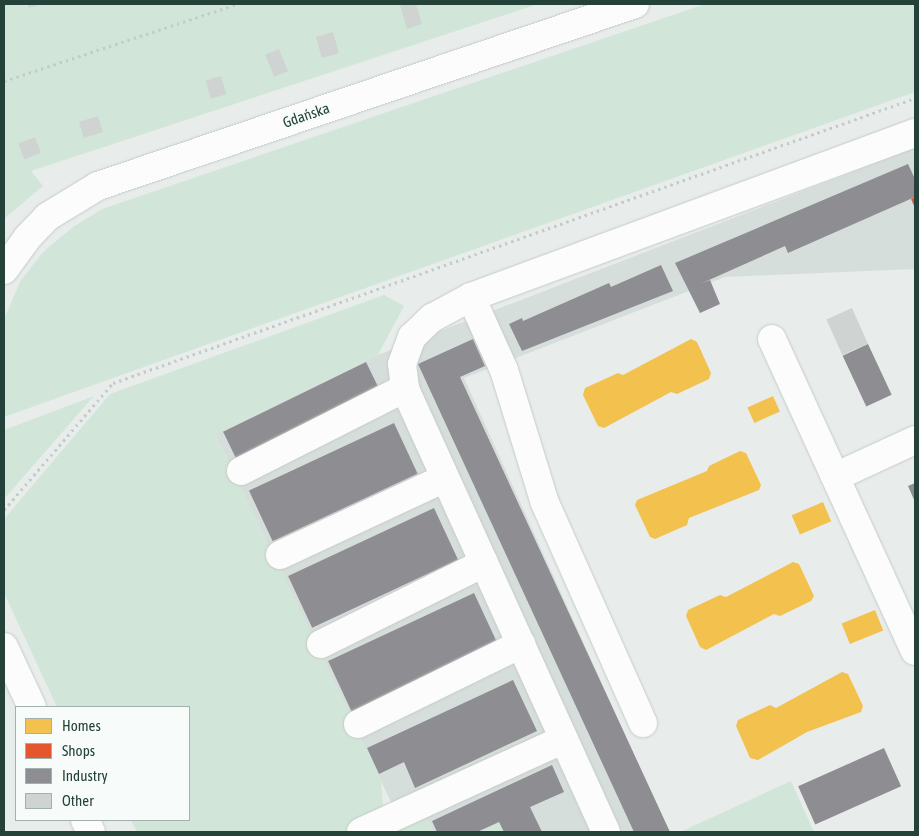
<!DOCTYPE html>
<meta charset="utf-8">
<style>
body{margin:0}
#map{position:relative;width:919px;height:836px;overflow:hidden;background:#e8edeb;font-family:"Asap Condensed",sans-serif}
div>[style]{position:absolute}
.built>*{inset:0;background:#d6dedb}
.green>*{inset:0;background:#d1e6d8}
.homes>*{inset:0;background:#f2c14e;transform-origin:0 0}
.shops>*{inset:0;background:#e4572e}
.industry>*{inset:0;background:#8d8d92;transform-origin:0 0}
.building>*{inset:0;background:#cfd4d2;transform-origin:0 0}
.path>*{height:3px;margin-top:-1.5px;transform-origin:0;background:repeating-linear-gradient(90deg,#c3ccca 0 2.5px,transparent 0 6.5px)}
.roads{filter:drop-shadow(0 0 1px #c5cac8) drop-shadow(0 0 1px #c5cac8)}
.minor>*{height:28px;margin:-14px;padding:0 14px;transform-origin:14px;border-radius:14px;background:#fcfcfc}
span{translate:-50% -50%;white-space:nowrap;text-align:center;line-height:1.15;-webkit-text-stroke:5px #f7fbf9;paint-order:stroke}
.street-label{font-size:15px;color:#24423a}
.frame{position:absolute;inset:0;border:5px solid #24423a;pointer-events:none}
.legend{position:absolute;left:15px;top:706px;width:175px;height:115px;box-sizing:border-box;background:#f7fbf9;border:1px solid #a3b1ad;margin:0;padding:6px 9px;list-style:none;font-size:15px;color:#24423a}
.legend li{display:flex;align-items:center;gap:10px;height:25px}
.legend b{width:25px;border:1px solid #a3b1ad}
</style>
<div id="map">
<div class="built">
<div style="clip-path:polygon(915px 148px,915px 269px,725px 277px,464px 378px,669px 832px,508px 832px,503px 822px,482px 832px,433px 832px,426px 817px,403px 827px,215px 434px,378px 355px)"></div>
</div>
<div class="green">
<div style="clip-path:polygon(4px 4px,538px 4px,31px 171px,43px 186px,4px 219px)"></div>
<div style="clip-path:polygon(705px 4px,915px 4px,915px 92px,4px 417px,4px 319px,21px 280px,43px 252px,73px 227px,102px 209px)"></div>
<div style="clip-path:polygon(384px 295px,404px 306px,378px 355px,215px 434px,381px 779px,383px 806px,378px 815px,344px 832px,137px 832px,131px 820px,189px 820px,189px 707px,57px 707px,4px 593px,4px 519px,110px 394px)"></div>
<div style="clip-path:polygon(94px 396px,4px 499px,4px 430px)"></div>
<div style="clip-path:polygon(791px 781px,814px 832px,680px 832px)"></div>
<div style="clip-path:polygon(426px 817px,433px 832px,391px 832px)"></div>
<div style="clip-path:polygon(503px 822px,508px 832px,482px 832px)"></div>
</div>
<div class="homes">
<div style="clip-path:polygon(691px 339px,697px 342px,711px 373px,709px 379px,677px 394px,671px 392px,604px 428px,598px 426px,583px 395px,585px 388px,618px 373px,623px 375px)"></div>
<div style="left:773px;top:396px;width:17px;height:28px;rotate:66deg"></div>
<div style="clip-path:polygon(740px 451px,746px 453px,761px 485px,759px 490px,689px 518px,687px 525px,655px 539px,650px 537px,635px 505px,637px 500px,707px 471px,709px 466px)"></div>
<div style="left:823px;top:502px;width:21px;height:34px;rotate:67deg"></div>
<div style="clip-path:polygon(793px 562px,799px 564px,814px 596px,811px 601px,780px 616px,774px 614px,706px 650px,700px 647px,686px 616px,688px 610px,720px 595px,726px 597px)"></div>
<div style="left:875px;top:610px;width:22px;height:36px;rotate:68deg"></div>
<div style="clip-path:polygon(842px 672px,848px 674px,863px 706px,861px 712px,807px 732px,758px 760px,750px 758px,736px 726px,738px 720px,770px 705px,776px 708px)"></div>
</div>
<div class="shops">
<div style="clip-path:polygon(915px 197px,915px 208px,911px 199px)"></div>
</div>
<div class="industry">
<div style="clip-path:polygon(908px 164px,915px 179px,915px 197px,788px 253px,785px 246px,700px 284px,710px 280px,720px 304px,700px 313px,675px 263px)"></div>
<div style="clip-path:polygon(661px 265px,673px 291px,522px 351px,509px 324px,522px 318px,523px 321px,609px 283px,611px 287px)"></div>
<div style="clip-path:polygon(473px 339px,485px 366px,460px 377px,670px 832px,634px 832px,418px 364px)"></div>
<div style="left:868px;top:344px;width:56px;height:28px;rotate:65deg"></div>
<div style="left:366px;top:362px;width:30px;height:159px;rotate:64deg"></div>
<div style="left:394px;top:423px;width:56px;height:160px;rotate:65deg"></div>
<div style="clip-path:polygon(915px 483px,915px 502px,908px 486px)"></div>
<div style="left:434px;top:508px;width:57px;height:161px;rotate:65deg"></div>
<div style="left:474px;top:593px;width:57px;height:161px;rotate:65deg"></div>
<div style="clip-path:polygon(513px 680px,537px 731px,415px 788px,404px 762px,379px 774px,367px 748px)"></div>
<div style="left:884px;top:748px;width:42px;height:94px;rotate:66deg"></div>
<div style="clip-path:polygon(552px 765px,564px 792px,530px 807px,542px 832px,504px 832px,499px 822px,477px 832px,437px 832px,432px 821px)"></div>
</div>
<div class="building">
<div style="clip-path:polygon(28px 4px,41px 4px,29px 8px)"></div>
<div style="clip-path:polygon(406px 4px,416px 4px,422px 24px,407px 29px,400px 5px)"></div>
<div style="left:333px;top:32px;width:22px;height:18px;rotate:74deg"></div>
<div style="left:279px;top:49px;width:24px;height:15px;rotate:68deg"></div>
<div style="left:221px;top:76px;width:19px;height:16px;rotate:74deg"></div>
<div style="left:98px;top:116px;width:17px;height:20px;rotate:73deg"></div>
<div style="left:35px;top:137px;width:17px;height:18px;rotate:69deg"></div>
<div style="left:852px;top:308px;width:39px;height:28px;rotate:66deg"></div>
</div>
<div class="path">
<div style="left:4px;top:81px;width:245px;rotate:-18.3deg"></div>
<div style="left:4px;top:510px;width:167px;rotate:-49.4deg"></div>
<div style="left:113px;top:383px;width:851px;rotate:-19.56deg"></div>
</div>
<div class="roads">
<div class="minor">
<div style="left:4px;top:270px;width:39px;rotate:-54deg"></div>
<div style="left:27px;top:238px;width:29px;rotate:-46deg"></div>
<div style="left:47px;top:217px;width:60px;rotate:-31.3deg"></div>
<div style="left:98px;top:186px;width:567px;rotate:-18.72deg"></div>
<div style="left:471px;top:297px;width:80px;rotate:65.7deg"></div>
<div style="left:504px;top:370px;width:139px;rotate:72.9deg"></div>
<div style="left:545px;top:503px;width:241px;rotate:66deg"></div>
<div style="left:772px;top:339px;width:343px;rotate:65.4deg"></div>
<div style="left:241px;top:471px;width:184px;rotate:-26.8deg"></div>
<div style="left:835px;top:477px;width:88px;rotate:-24.8deg"></div>
<div style="left:280px;top:555px;width:182px;rotate:-25deg"></div>
<div style="left:321px;top:644px;width:182px;rotate:-26.4deg"></div>
<div style="left:4px;top:647px;width:66px;rotate:65deg"></div>
<div style="left:358px;top:724px;width:182px;rotate:-26.1deg"></div>
<div style="left:85px;top:820px;width:13px;rotate:63deg"></div>
<div style="left:361px;top:832px;width:223px;rotate:-24.6deg"></div>
<div style="left:606px;top:832px;width:487px;rotate:-114.4deg"></div>
<div style="left:405px;top:388px;width:24px;rotate:-97deg"></div>
<div style="left:402px;top:364px;width:29px;rotate:-70deg"></div>
<div style="left:412px;top:337px;width:28px;rotate:-44deg"></div>
<div style="left:432px;top:318px;width:44px;rotate:-28.3deg"></div>
<div style="left:471px;top:297px;width:473px;rotate:-20.3deg"></div>
</div>
</div>
<div class="street-label">
<span style="left:306px;top:115px;rotate:-19deg">Gdańska</span>
</div>
<div class="frame"></div>
<ul class="legend">
<li><b style="height:14px;background:#f2c14e"></b>Homes</li>
<li><b style="height:14px;background:#e4572e"></b>Shops</li>
<li><b style="height:14px;background:#8d8d92"></b>Industry</li>
<li><b style="height:14px;background:#cfd4d2"></b>Other</li>
</ul>
</div>
